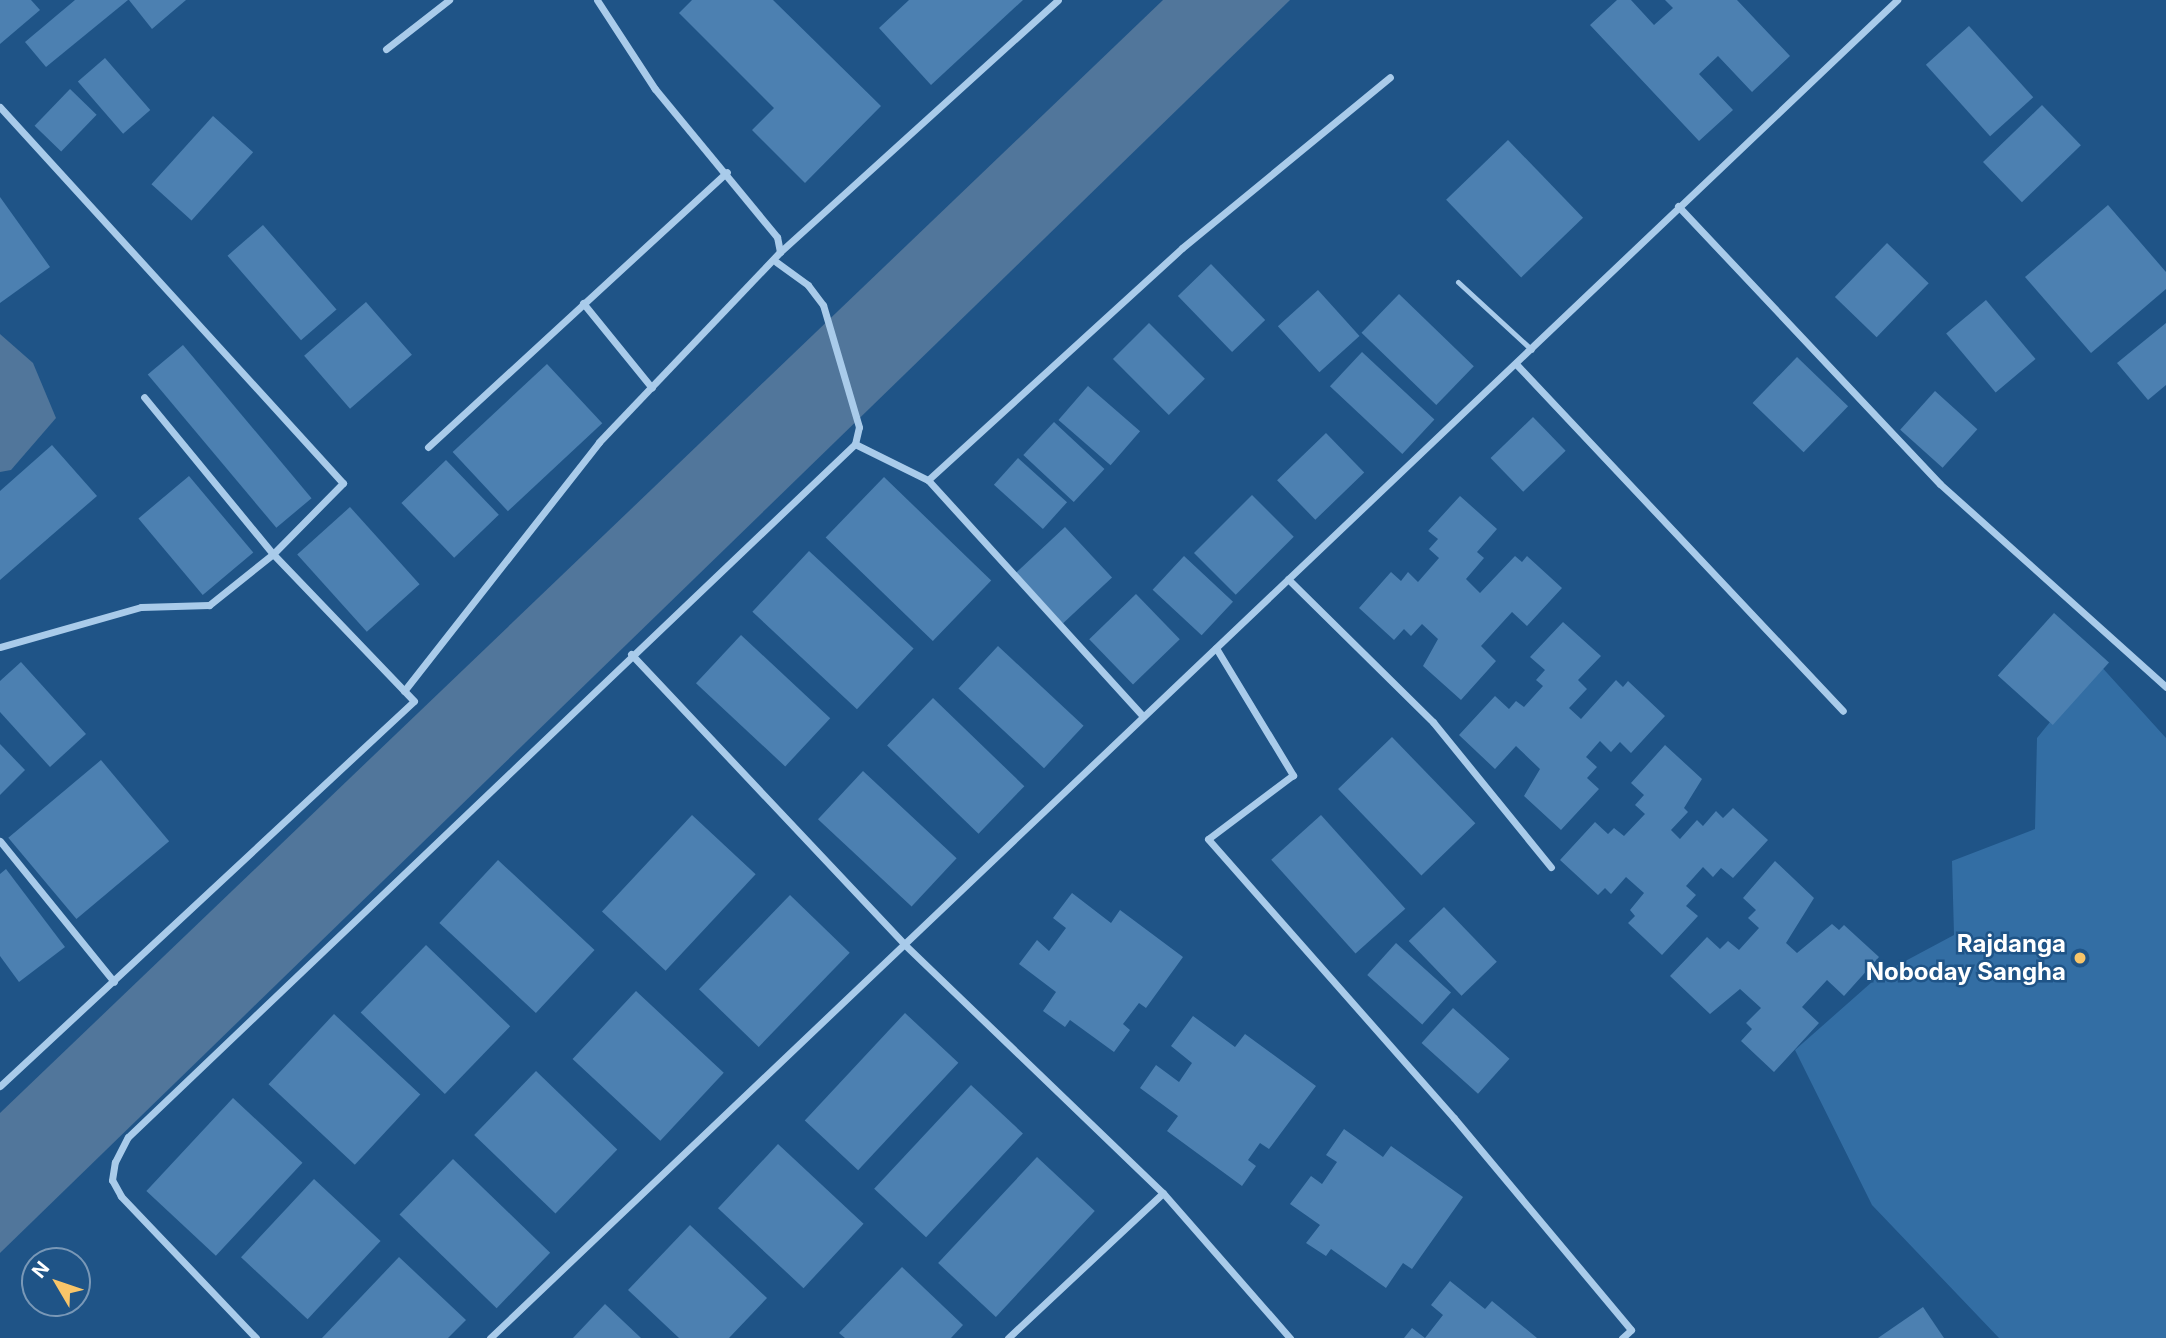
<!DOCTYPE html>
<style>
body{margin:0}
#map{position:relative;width:2166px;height:1338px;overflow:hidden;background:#1f5487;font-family:Inter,sans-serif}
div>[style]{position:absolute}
.green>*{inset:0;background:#336ea4}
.water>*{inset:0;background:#51769b}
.building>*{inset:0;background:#4c80b1;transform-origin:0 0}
.service>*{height:5px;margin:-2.5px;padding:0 2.5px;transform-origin:2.5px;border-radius:2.5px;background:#a9cbea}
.minor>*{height:7px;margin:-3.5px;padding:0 3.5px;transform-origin:3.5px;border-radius:3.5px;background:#a9cbea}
.dots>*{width:19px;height:19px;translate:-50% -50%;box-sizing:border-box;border:4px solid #1f5487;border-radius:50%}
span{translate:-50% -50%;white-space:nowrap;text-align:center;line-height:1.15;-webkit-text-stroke:5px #1f5487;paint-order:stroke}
.poi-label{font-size:24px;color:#fff;font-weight:700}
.right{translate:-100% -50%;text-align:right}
.north{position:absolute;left:21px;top:1247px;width:70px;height:70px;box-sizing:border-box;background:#1f5487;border:2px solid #7998b7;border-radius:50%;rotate:309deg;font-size:19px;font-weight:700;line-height:28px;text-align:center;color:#fff}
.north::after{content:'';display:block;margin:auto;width:24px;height:32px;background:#f8c569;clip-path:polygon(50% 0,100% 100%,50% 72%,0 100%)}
</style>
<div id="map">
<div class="green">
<div style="clip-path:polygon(2098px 663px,2166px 738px,2166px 1338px,1999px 1338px,1872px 1205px,1795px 1050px,1881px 974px,1954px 935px,1952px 861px,2035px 829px,2037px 738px)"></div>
</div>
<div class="water">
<div style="clip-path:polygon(1163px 0,1290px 0,0 1253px,0 1113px)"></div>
<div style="clip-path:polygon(0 334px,33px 363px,56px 418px,11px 470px,0 472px)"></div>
</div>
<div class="building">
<div style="clip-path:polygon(0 0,31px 0,40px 10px,0 44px)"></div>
<div style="clip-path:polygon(75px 0,128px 0,46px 67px,25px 42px)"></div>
<div style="clip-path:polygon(129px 0,186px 0,152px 29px)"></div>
<div style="clip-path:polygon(692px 0,773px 0,881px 106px,805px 183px,752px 130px,774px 108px,679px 13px)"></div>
<div style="clip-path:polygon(909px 0,1023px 0,931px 85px,879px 28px)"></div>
<div style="clip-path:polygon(1617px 0,1631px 0,1654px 25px,1673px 8px,1665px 0,1737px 0,1790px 56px,1752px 92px,1718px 56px,1699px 74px,1733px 110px,1699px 141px,1590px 25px)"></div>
<div style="left:1969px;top:26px;width:96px;height:58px;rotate:48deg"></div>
<div style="left:105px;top:58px;width:69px;height:36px;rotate:49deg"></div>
<div style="left:70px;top:89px;width:37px;height:51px;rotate:44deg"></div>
<div style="left:2042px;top:105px;width:56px;height:82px;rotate:46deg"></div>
<div style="left:213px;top:116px;width:54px;height:92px;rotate:42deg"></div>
<div style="left:1508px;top:140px;width:108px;height:86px;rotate:46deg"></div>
<div style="clip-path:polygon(0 197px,50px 267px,0 303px)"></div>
<div style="clip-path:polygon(2108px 205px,2166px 272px,2166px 289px,2091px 353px,2025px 277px)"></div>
<div style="left:263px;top:225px;width:112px;height:47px;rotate:49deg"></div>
<div style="left:1887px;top:243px;width:58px;height:75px;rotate:44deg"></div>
<div style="left:1211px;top:264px;width:78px;height:46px;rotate:46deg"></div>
<div style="left:1318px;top:290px;width:62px;height:54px;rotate:48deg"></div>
<div style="left:1399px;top:294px;width:104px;height:54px;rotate:44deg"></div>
<div style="left:1986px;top:300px;width:77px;height:52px;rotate:50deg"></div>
<div style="left:366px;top:302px;width:70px;height:82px;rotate:49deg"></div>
<div style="left:1149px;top:323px;width:79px;height:51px;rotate:45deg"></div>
<div style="clip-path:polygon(2166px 323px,2166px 385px,2148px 400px,2117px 363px)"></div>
<div style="left:183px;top:345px;width:200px;height:46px;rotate:50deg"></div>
<div style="left:1362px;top:352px;width:99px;height:47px;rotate:43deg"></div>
<div style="left:1797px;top:357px;width:71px;height:64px;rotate:44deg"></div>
<div style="left:547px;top:364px;width:81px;height:129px;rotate:47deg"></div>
<div style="left:1088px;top:386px;width:69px;height:45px;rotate:41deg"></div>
<div style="left:1935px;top:391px;width:57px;height:52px;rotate:42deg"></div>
<div style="left:1533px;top:417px;width:47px;height:59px;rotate:46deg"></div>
<div style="left:1054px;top:422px;width:69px;height:45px;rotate:43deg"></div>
<div style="left:1326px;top:433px;width:55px;height:68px;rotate:46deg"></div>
<div style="clip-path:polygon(52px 445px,97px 496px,0 580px,0 491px)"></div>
<div style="left:1018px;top:458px;width:66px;height:36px;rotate:42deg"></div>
<div style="left:446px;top:460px;width:76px;height:62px;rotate:46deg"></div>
<div style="left:189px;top:476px;width:100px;height:66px;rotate:50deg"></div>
<div style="left:884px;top:477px;width:149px;height:84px;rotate:44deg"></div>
<div style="left:1252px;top:495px;width:59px;height:82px;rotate:45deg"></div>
<div style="clip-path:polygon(1460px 496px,1497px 529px,1477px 552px,1484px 558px,1466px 579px,1480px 593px,1515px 556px,1522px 562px,1527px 556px,1562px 588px,1527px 626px,1512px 612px,1481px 646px,1496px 661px,1461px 700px,1423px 666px,1438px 639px,1422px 624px,1411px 636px,1404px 629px,1394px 640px,1359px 608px,1391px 572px,1401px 581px,1408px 572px,1418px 582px,1439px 558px,1429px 549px,1438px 539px,1428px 531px)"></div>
<div style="left:350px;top:507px;width:104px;height:71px;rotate:48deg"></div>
<div style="left:1065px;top:527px;width:69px;height:67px;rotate:47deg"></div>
<div style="left:809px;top:551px;width:143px;height:83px;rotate:43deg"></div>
<div style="left:1184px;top:556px;width:67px;height:46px;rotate:43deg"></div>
<div style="left:1136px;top:594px;width:63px;height:65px;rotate:46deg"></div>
<div style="left:2054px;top:613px;width:74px;height:84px;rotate:42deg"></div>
<div style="clip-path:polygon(1563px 622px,1601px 656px,1578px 680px,1587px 689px,1569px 708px,1581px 719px,1616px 680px,1623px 687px,1628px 681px,1665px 716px,1631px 753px,1620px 742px,1611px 752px,1600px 741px,1586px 757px,1597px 767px,1587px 778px,1599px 789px,1561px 830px,1524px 796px,1540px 769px,1516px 746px,1495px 769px,1459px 735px,1495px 696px,1509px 709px,1516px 701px,1524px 707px,1543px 686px,1536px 680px,1545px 670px,1530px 657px)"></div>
<div style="left:741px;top:635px;width:122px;height:66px;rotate:43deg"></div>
<div style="left:998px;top:646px;width:117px;height:58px;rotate:43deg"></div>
<div style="clip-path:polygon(21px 662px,86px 734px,50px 767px,0 712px,0 681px)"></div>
<div style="left:933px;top:698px;width:127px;height:66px;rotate:44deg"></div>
<div style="left:1392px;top:737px;width:120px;height:75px;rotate:46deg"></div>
<div style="clip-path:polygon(0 744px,25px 770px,0 795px)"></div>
<div style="clip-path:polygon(1665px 745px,1702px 779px,1684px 808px,1688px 812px,1671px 830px,1680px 839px,1697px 820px,1703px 826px,1716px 811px,1723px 818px,1733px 808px,1768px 840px,1733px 878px,1721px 868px,1713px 877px,1703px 867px,1686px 886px,1696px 895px,1686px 906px,1698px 916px,1662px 955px,1628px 923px,1635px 916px,1630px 910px,1644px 893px,1626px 877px,1611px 894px,1605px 888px,1598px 895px,1560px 860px,1595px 822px,1608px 834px,1614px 828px,1624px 836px,1645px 814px,1635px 805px,1644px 795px,1631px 783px)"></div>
<div style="left:101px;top:760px;width:106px;height:121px;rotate:50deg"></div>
<div style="left:863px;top:771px;width:128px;height:66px;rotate:43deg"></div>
<div style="left:692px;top:815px;width:87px;height:132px;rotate:43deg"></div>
<div style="left:1321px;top:815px;width:126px;height:67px;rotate:48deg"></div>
<div style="left:498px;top:860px;width:132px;height:86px;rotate:43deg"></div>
<div style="clip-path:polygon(1775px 861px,1814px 898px,1786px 943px,1797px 953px,1832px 924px,1839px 930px,1844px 925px,1879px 957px,1844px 996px,1827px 980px,1802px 1007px,1819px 1023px,1774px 1072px,1741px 1041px,1752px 1029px,1746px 1023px,1761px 1008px,1740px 989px,1710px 1014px,1670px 976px,1707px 937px,1720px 949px,1728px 941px,1739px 950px,1759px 928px,1748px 918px,1756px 910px,1743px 898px)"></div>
<div style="clip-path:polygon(6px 869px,65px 947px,19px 982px,0 956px,0 874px)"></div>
<div style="clip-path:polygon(1072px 893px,1111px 923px,1120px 910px,1183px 957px,1146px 1008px,1139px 1003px,1123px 1024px,1130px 1030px,1114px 1052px,1070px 1020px,1065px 1027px,1043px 1011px,1056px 992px,1019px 964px,1037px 940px,1049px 951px,1066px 928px,1053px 918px)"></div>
<div style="left:790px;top:895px;width:83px;height:131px;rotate:44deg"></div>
<div style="left:1444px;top:907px;width:76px;height:49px;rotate:46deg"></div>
<div style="left:1396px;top:943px;width:74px;height:43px;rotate:42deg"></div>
<div style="left:426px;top:945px;width:117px;height:94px;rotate:44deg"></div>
<div style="left:636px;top:991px;width:120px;height:93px;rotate:43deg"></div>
<div style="left:1453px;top:1008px;width:76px;height:47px;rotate:42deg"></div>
<div style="left:905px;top:1013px;width:73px;height:147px;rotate:43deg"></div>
<div style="left:334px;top:1014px;width:118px;height:96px;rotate:43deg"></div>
<div style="clip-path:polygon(1193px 1016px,1235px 1047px,1245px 1034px,1316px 1086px,1269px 1149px,1260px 1143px,1248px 1160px,1256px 1166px,1242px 1186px,1167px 1131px,1178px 1116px,1140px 1088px,1156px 1065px,1179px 1082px,1192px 1063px,1171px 1046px)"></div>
<div style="left:536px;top:1071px;width:113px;height:89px;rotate:44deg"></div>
<div style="left:971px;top:1085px;width:71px;height:142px;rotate:43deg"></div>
<div style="left:233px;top:1098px;width:95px;height:127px;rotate:43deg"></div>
<div style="clip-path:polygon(1344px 1129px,1383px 1157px,1391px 1146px,1463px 1197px,1412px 1269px,1403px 1263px,1386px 1288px,1331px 1249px,1326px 1256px,1306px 1243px,1320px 1225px,1290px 1204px,1311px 1176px,1322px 1184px,1337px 1162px,1326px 1155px)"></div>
<div style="left:778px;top:1144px;width:117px;height:88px;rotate:43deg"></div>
<div style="left:1037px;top:1157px;width:79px;height:145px;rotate:43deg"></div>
<div style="left:453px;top:1159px;width:135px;height:77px;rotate:44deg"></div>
<div style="left:314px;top:1179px;width:91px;height:107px;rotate:43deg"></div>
<div style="clip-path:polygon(690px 1225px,767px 1298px,729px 1338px,679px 1338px,628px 1290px)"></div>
<div style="clip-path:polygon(399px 1257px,466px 1320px,448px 1338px,322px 1338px)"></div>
<div style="clip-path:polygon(902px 1267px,963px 1325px,951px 1338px,845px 1338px,839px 1333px)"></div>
<div style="clip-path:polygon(1450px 1281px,1485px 1309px,1492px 1301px,1537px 1338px,1404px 1338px,1412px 1328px,1425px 1338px,1443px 1315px,1431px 1305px)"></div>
<div style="clip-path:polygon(605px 1304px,641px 1338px,573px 1338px)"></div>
<div style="clip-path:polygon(1923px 1307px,1944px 1338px,1878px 1338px)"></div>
</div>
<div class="service">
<div style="left:1458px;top:282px;width:100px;rotate:42.6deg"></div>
</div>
<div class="minor">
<div style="left:386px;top:49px;width:80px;rotate:-37.9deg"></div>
<div style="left:0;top:107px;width:509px;rotate:47.63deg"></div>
<div style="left:343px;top:483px;width:100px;rotate:134.6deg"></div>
<div style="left:273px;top:554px;width:82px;rotate:141.4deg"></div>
<div style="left:209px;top:605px;width:68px;rotate:178.3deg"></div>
<div style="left:141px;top:607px;width:147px;rotate:164.2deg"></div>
<div style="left:1678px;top:206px;width:382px;rotate:46.7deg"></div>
<div style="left:1940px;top:484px;width:304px;rotate:41.9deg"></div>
<div style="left:780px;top:252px;width:375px;rotate:-42.2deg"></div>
<div style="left:583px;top:303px;width:109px;rotate:50.9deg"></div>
<div style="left:1517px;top:365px;width:475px;rotate:46.7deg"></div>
<div style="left:855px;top:444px;width:81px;rotate:26.3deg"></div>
<div style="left:928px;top:480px;width:319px;rotate:47.7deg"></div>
<div style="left:428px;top:447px;width:406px;rotate:-42.6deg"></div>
<div style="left:928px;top:480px;width:344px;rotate:-42.4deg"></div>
<div style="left:1182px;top:248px;width:269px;rotate:-39.4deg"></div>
<div style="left:1288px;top:579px;width:204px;rotate:44.6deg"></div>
<div style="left:1433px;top:722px;width:187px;rotate:50.9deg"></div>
<div style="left:1216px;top:648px;width:149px;rotate:58.8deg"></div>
<div style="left:1293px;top:775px;width:106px;rotate:143deg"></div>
<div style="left:1208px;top:839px;width:372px;rotate:48.6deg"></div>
<div style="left:1454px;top:1118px;width:276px;rotate:50.1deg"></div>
<div style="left:1631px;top:1330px;width:12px;rotate:138deg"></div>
<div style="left:631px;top:654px;width:397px;rotate:46.7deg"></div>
<div style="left:903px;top:943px;width:361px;rotate:43.9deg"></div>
<div style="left:1163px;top:1193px;width:193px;rotate:48.8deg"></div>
<div style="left:404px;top:691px;width:316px;rotate:-51.9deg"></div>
<div style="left:599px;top:442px;width:262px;rotate:-46.4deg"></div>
<div style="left:780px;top:252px;width:15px;rotate:-101deg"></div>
<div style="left:777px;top:237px;width:192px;rotate:-129.5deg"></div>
<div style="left:655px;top:89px;width:106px;rotate:-123.1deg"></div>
<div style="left:0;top:841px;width:181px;rotate:51deg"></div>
<div style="left:0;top:1086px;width:565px;rotate:-42.92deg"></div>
<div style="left:414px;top:701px;width:204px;rotate:-133.8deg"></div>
<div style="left:273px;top:554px;width:203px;rotate:-129.4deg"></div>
<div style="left:256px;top:1338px;width:196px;rotate:-133.6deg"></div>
<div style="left:121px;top:1196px;width:18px;rotate:-119deg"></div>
<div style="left:112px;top:1180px;width:18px;rotate:-81deg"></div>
<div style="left:115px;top:1162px;width:28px;rotate:-63deg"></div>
<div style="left:128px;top:1137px;width:1004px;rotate:-43.63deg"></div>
<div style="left:855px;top:444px;width:17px;rotate:-77deg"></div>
<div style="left:859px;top:427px;width:127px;rotate:-106.4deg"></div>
<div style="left:823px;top:305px;width:25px;rotate:-127deg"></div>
<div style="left:808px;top:285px;width:39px;rotate:-144deg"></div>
<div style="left:490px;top:1338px;width:1942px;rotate:-43.56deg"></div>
<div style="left:1008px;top:1338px;width:212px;rotate:-43.1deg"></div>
</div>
<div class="dots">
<div style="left:2080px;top:958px;background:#f8c569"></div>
</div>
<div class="poi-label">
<span class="right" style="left:2066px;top:958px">Rajdanga<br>Noboday Sangha</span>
</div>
<div class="north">N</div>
</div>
